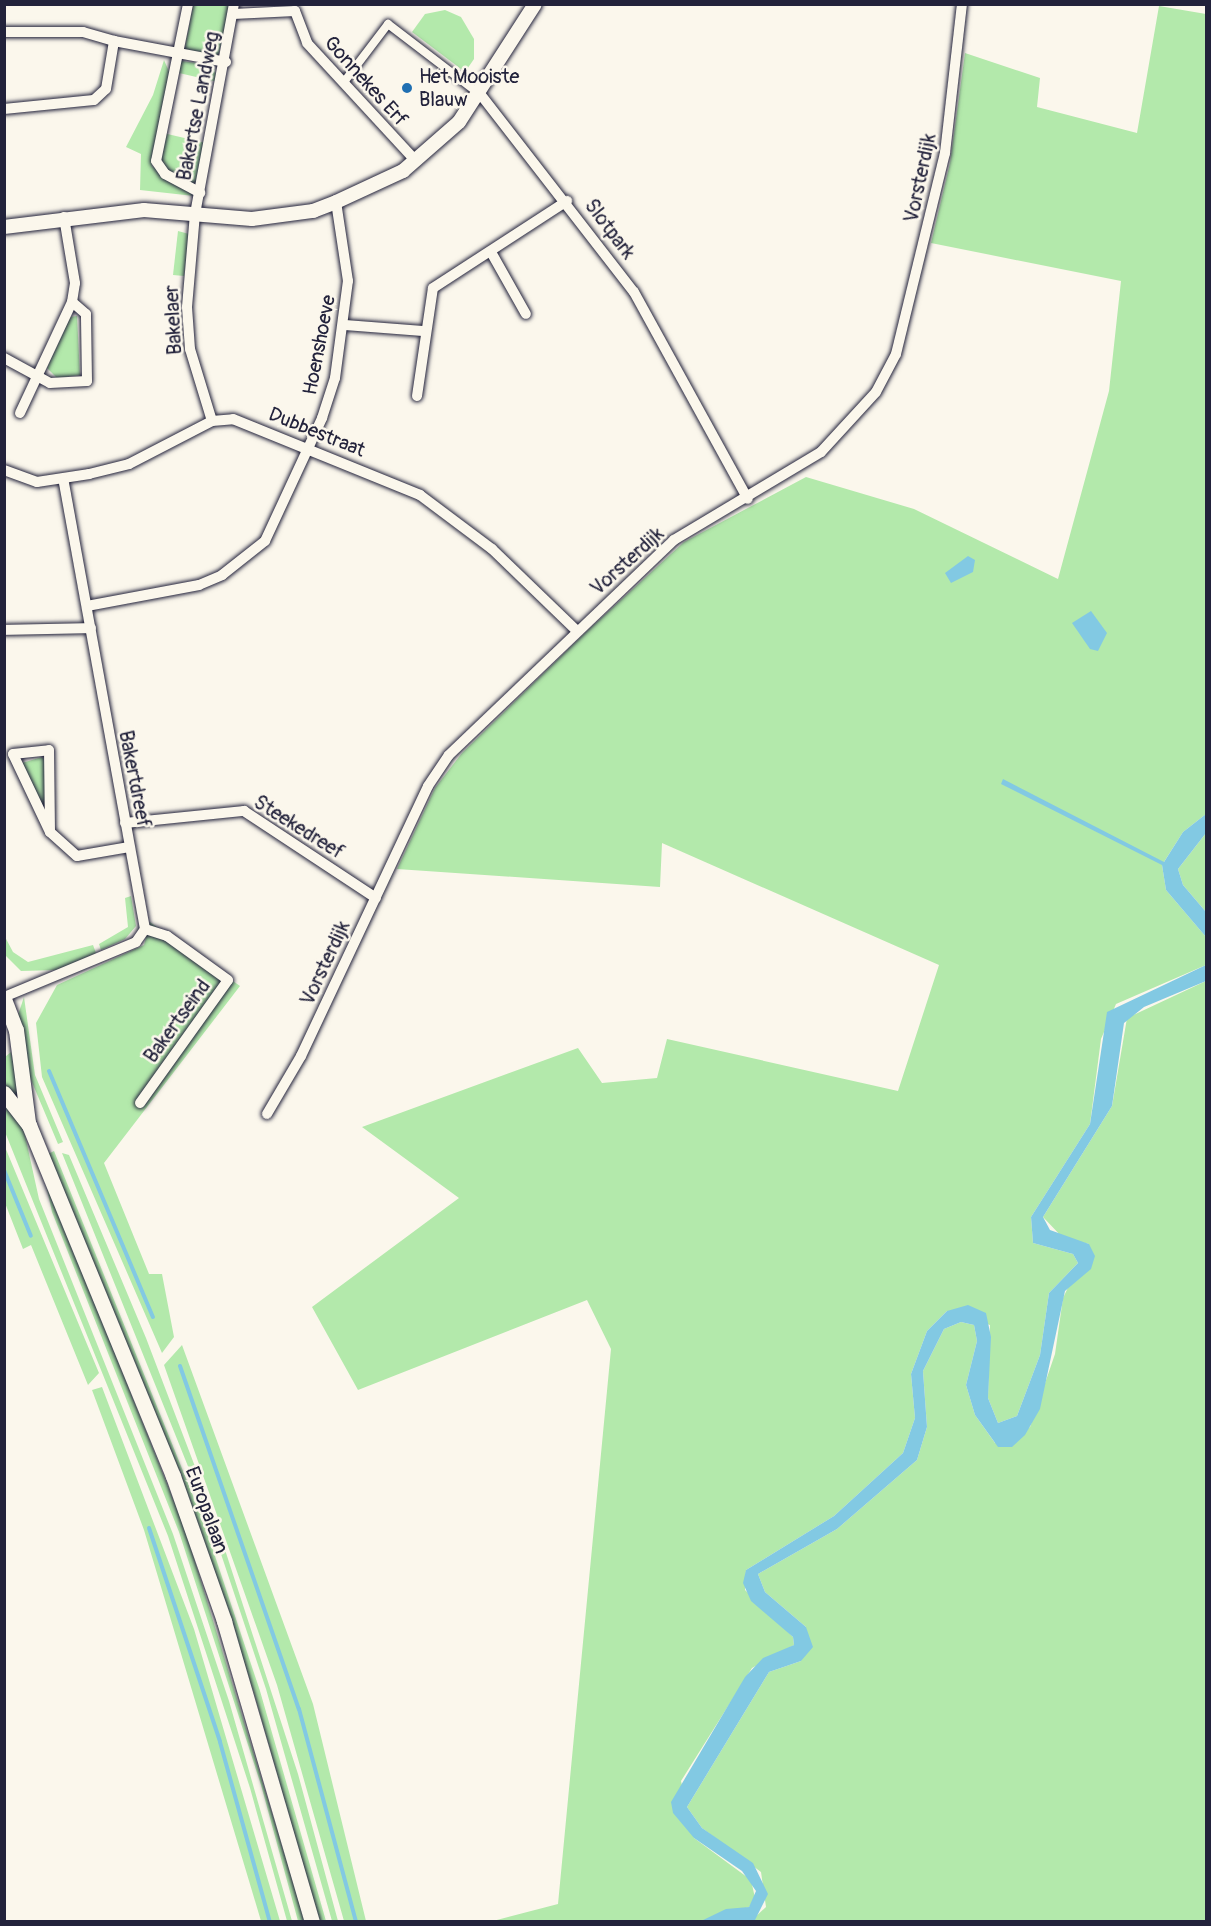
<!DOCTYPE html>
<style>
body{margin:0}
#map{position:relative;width:1211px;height:1926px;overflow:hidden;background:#fbf7ec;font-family:Pangolin,sans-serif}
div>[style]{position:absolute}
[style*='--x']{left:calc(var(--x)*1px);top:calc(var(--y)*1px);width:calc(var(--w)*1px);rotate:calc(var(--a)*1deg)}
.green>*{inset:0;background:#b3e9ab}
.water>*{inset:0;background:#82c9e3}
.stream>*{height:4px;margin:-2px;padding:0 2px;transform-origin:2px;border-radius:2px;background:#82c9e3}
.roads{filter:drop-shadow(0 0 2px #22223b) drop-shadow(0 0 2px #22223b)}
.pedestrian>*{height:8px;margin:-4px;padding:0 4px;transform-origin:4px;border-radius:4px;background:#fbf7ec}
.minor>*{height:10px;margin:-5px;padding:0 5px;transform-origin:5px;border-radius:5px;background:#fbf7ec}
.tertiary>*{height:14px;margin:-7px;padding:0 7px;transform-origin:7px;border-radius:7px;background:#fbf7ec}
.secondary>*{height:15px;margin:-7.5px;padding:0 7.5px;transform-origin:7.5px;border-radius:7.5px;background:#fbf7ec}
.dots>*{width:16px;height:16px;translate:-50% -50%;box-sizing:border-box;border:3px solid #fbf7ec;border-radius:50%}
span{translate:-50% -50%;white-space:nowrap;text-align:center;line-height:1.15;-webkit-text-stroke:5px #fbf7ec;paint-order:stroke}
.poi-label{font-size:20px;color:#22223b}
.left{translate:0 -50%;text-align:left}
.street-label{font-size:20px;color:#22223b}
.frame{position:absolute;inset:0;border:6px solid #22223b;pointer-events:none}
</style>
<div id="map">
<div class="green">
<i style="clip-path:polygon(193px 5px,231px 5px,218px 56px,184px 53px)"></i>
<i style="clip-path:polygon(1159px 6px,1206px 14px,1206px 814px,1183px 832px,1162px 865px,1166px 890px,1206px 937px,1206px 965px,1116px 1004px,1101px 1039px,1090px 1124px,1031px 1217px,1033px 1243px,1073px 1254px,1078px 1263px,1049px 1293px,1040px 1355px,1017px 1416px,998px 1423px,988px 1398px,990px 1325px,947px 1311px,927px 1331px,911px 1374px,915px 1418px,903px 1453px,834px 1516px,746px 1570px,745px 1590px,793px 1637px,794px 1645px,752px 1668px,681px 1781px,694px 1838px,751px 1880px,755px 1898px,749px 1907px,701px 1921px,493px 1921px,558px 1904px,611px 1349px,587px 1300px,358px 1390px,312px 1307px,459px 1198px,362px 1127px,578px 1048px,602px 1083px,657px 1078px,667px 1039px,898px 1091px,939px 965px,662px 843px,660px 887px,397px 869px,435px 788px,462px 753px,586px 632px,684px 542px,806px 477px,914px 509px,1058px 579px,1109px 391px,1121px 281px,931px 243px,950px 163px,965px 53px,1040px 78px,1037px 107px,1137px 133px)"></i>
<i style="clip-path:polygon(445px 10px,461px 17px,474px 39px,474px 59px,465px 72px,412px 32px,425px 14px)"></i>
<i style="clip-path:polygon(164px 60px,171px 76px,152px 166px,194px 196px,140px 190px,141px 154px,126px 147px,153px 95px)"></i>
<i style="clip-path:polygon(181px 61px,213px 65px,218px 82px,179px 73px)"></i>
<i style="clip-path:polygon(163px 133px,206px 143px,197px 188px,167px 171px,159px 160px)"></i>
<i style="clip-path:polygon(178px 231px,189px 234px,184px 276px,173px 275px)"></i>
<i style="clip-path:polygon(77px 316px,80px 375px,57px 378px,47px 368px,70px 317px)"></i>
<i style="clip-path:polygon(42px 757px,45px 760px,46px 817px,22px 763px)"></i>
<i style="clip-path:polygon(1206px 833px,1206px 912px,1183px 885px,1178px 869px)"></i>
<i style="clip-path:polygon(131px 896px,136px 926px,125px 939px,101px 950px,99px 944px,128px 927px,125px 898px)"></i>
<i style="clip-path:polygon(150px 922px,240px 986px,104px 1163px,149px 1274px,162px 1274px,174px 1337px,162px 1353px,42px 1077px,36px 1023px,57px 985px,144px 945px)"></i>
<i style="clip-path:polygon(4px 935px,13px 952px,28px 962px,93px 945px,96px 953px,58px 970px,21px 971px,5px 955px)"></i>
<i style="clip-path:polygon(1206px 981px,1206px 1921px,751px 1921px,766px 1907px,761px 1872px,702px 1828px,687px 1807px,769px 1672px,801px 1661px,806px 1627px,765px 1592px,758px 1574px,837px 1529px,917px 1460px,927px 1427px,923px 1371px,944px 1329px,961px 1322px,974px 1325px,977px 1341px,966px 1385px,975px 1415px,995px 1443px,1030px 1427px,1055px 1354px,1063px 1298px,1089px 1244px,1063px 1238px,1043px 1217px,1112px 1106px,1127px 1018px)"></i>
<i style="clip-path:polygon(24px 997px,35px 1075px,63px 1142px,58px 1144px,26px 1068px,18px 1015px)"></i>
<i style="clip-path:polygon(11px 1052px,24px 1106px,5px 1088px,5px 1057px)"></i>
<i style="clip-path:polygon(4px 1098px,24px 1131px,39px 1199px,173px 1534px,229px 1701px,292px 1921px,287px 1921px,250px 1788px,168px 1536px,5px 1132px)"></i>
<i style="clip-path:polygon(5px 1147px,99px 1373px,88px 1385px,31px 1245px,23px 1249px,5px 1203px)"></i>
<i style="clip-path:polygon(54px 1151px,204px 1523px,260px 1691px,326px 1921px,319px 1921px,254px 1693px,198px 1525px,48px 1154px)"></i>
<i style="clip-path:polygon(62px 1153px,69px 1155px,146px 1338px,215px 1519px,298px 1774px,338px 1921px,332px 1921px,266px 1689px,210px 1521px)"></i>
<i style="clip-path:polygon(44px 1176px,185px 1529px,305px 1921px,298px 1921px,261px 1785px,179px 1532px,52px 1212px)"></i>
<i style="clip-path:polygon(182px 1345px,313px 1704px,366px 1921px,344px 1921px,277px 1685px,164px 1365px)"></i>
<i style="clip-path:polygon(102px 1387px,194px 1629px,280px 1921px,261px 1921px,144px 1530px,92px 1390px)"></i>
</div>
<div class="water">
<i style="clip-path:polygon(968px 556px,975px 560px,973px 572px,951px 583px,945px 573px)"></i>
<i style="clip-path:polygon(1091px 611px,1107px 633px,1098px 651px,1090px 649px,1072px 623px)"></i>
<i style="clip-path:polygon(1003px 779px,1164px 862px,1183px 832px,1206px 814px,1206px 833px,1178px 869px,1183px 885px,1206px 912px,1206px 937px,1166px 890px,1162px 865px,1001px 784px)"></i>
<i style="clip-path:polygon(1206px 965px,1206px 981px,1144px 1007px,1124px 1023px,1112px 1106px,1043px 1217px,1050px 1230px,1089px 1244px,1095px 1256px,1091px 1269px,1065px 1291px,1040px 1409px,1025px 1435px,1012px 1447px,998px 1447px,975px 1415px,966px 1385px,977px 1341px,974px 1325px,961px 1322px,944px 1329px,923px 1371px,927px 1427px,917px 1460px,837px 1529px,758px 1574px,765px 1592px,806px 1627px,813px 1647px,801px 1661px,769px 1672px,687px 1807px,702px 1828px,753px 1863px,768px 1894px,755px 1920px,701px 1921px,726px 1909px,749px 1907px,756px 1891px,742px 1871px,694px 1838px,673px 1813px,671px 1802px,745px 1677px,763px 1658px,794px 1645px,793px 1637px,751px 1601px,743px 1583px,746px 1570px,834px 1516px,903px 1453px,915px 1418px,911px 1374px,927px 1331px,947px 1311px,968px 1305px,986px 1313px,991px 1337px,988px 1398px,998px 1423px,1017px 1416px,1040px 1355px,1049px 1293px,1078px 1263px,1073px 1254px,1033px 1243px,1031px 1217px,1090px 1124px,1107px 1012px)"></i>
</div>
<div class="stream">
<i style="--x:49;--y:1071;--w:267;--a:67.1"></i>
<i style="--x:4;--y:1170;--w:71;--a:67.8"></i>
<i style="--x:180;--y:1366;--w:363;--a:70.9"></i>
<i style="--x:299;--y:1709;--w:220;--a:75"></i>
<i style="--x:149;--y:1528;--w:225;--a:71.6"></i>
<i style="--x:220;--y:1742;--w:187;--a:74.5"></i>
</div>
<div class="roads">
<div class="pedestrian">
<i style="--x:344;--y:82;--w:73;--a:-52.8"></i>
<i style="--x:388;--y:24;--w:117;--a:37.4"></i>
</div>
<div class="minor">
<i style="--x:188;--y:4;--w:160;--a:101.5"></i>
<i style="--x:156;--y:161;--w:16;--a:55"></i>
<i style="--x:165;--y:174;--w:40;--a:28"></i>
<i style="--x:233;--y:14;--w:62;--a:-2.8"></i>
<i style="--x:295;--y:11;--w:34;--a:69"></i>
<i style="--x:307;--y:43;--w:161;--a:47.3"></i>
<i style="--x:4;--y:32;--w:79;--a:0"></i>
<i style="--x:83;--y:32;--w:32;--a:16"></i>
<i style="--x:481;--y:95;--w:249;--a:52.2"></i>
<i style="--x:634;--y:292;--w:236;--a:61.2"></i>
<i style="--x:4;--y:109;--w:90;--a:-5.7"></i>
<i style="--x:94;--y:100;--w:16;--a:-43"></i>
<i style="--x:106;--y:89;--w:49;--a:-80.5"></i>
<i style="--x:114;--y:41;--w:114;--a:10.6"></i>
<i style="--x:491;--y:252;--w:71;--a:60.6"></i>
<i style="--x:345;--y:325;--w:78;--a:4.4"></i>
<i style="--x:4;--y:358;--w:52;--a:28.5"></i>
<i style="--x:50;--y:383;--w:37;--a:-3"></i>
<i style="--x:87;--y:381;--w:67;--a:-90.9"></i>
<i style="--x:86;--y:314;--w:18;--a:-139"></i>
<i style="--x:417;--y:396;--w:109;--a:-81.6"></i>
<i style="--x:433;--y:288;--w:160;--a:-33"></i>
<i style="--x:20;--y:413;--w:123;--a:-64.9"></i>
<i style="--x:72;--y:302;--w:19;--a:-81"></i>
<i style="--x:75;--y:283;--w:67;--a:-99.5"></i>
<i style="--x:212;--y:421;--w:75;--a:-107"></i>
<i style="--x:190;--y:349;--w:42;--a:-94.1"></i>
<i style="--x:187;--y:307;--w:93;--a:-85.1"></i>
<i style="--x:195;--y:214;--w:214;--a:-79.5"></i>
<i style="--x:4;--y:470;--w:35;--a:20"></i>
<i style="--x:37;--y:482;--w:53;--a:-8.7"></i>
<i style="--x:89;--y:474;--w:41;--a:-14"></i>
<i style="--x:129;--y:464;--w:93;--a:-27.4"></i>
<i style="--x:212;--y:421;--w:21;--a:-5"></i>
<i style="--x:233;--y:419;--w:202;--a:22.1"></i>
<i style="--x:420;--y:495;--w:90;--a:36.9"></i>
<i style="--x:492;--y:549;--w:118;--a:44"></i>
<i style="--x:87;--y:606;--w:114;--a:-10.6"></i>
<i style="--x:199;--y:585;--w:25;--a:-23"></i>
<i style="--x:222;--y:575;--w:55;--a:-38.3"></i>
<i style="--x:265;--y:541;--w:136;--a:-65.1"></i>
<i style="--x:322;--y:418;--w:42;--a:-72"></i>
<i style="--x:335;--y:378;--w:98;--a:-82.4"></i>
<i style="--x:348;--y:281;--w:80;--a:-98.6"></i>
<i style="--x:4;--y:630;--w:87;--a:-1.3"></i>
<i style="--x:49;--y:750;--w:82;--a:89.3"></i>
<i style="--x:50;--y:832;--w:86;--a:-115.4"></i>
<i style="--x:13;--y:754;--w:36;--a:-6"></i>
<i style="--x:125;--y:823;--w:120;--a:-5.8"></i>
<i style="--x:244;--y:811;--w:158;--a:33.4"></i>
<i style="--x:50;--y:832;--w:36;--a:42"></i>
<i style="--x:77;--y:856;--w:53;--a:-9.8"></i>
<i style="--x:4;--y:997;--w:143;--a:-22.6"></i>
<i style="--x:136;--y:942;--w:16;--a:-55"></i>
<i style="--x:145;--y:929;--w:456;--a:-100.3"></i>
<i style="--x:140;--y:1103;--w:151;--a:-54.4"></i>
<i style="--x:228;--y:980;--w:75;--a:-144.2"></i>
<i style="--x:167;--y:936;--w:23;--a:-162"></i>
<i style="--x:267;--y:1114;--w:67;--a:-59.6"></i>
<i style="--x:301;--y:1056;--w:298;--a:-64.8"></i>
<i style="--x:428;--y:786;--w:37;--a:-56"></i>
<i style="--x:449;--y:755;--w:311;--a:-43.7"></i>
<i style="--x:674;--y:540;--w:171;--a:-30.9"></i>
<i style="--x:821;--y:452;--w:81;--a:-47.5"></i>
<i style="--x:876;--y:392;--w:43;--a:-62.2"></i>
<i style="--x:896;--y:354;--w:207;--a:-76.3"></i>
<i style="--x:945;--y:153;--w:150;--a:-83.5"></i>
</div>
<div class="tertiary">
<i style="--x:4;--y:227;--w:141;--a:-6.9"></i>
<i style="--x:144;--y:210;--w:108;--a:4.8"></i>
<i style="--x:252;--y:219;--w:62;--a:-7.5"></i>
<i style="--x:313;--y:211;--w:25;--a:-21"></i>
<i style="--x:336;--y:202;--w:74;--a:-24.8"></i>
<i style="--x:403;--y:171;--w:74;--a:-41.2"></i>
<i style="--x:459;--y:122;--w:140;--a:-57.2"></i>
</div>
<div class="secondary">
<i style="--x:4;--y:999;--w:33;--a:69"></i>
<i style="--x:16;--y:1030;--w:93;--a:82.6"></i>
<i style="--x:4;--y:1093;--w:41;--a:52"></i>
<i style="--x:29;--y:1125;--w:379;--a:67.7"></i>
<i style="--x:173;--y:1476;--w:154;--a:70.6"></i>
<i style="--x:224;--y:1621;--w:314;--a:73.7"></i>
</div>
</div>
<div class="dots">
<i style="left:407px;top:88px;background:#1f6fb2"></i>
</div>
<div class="poi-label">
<span class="left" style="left:419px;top:88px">Het Mooiste<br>Blauw</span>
</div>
<div class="street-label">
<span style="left:366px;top:81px;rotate:48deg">Gonnekes Erf</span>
<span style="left:198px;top:106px;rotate:-79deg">Bakertse Landweg</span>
<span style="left:920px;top:178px;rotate:-78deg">Vorsterdijk</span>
<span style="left:610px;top:229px;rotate:53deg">Slotpark</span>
<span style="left:173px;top:320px;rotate:-93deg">Bakelaer</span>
<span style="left:319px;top:345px;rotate:-79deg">Hoenshoeve</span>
<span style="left:317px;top:432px;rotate:22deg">Dubbestraat</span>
<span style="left:627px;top:561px;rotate:-42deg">Vorsterdijk</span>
<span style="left:135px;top:779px;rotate:79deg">Bakertdreef</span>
<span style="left:299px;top:827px;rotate:32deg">Steekedreef</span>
<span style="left:325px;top:963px;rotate:-65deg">Vorsterdijk</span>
<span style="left:177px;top:1021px;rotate:-54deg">Bakertseind</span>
<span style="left:207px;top:1510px;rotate:70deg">Europalaan</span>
</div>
<div class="frame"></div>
</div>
